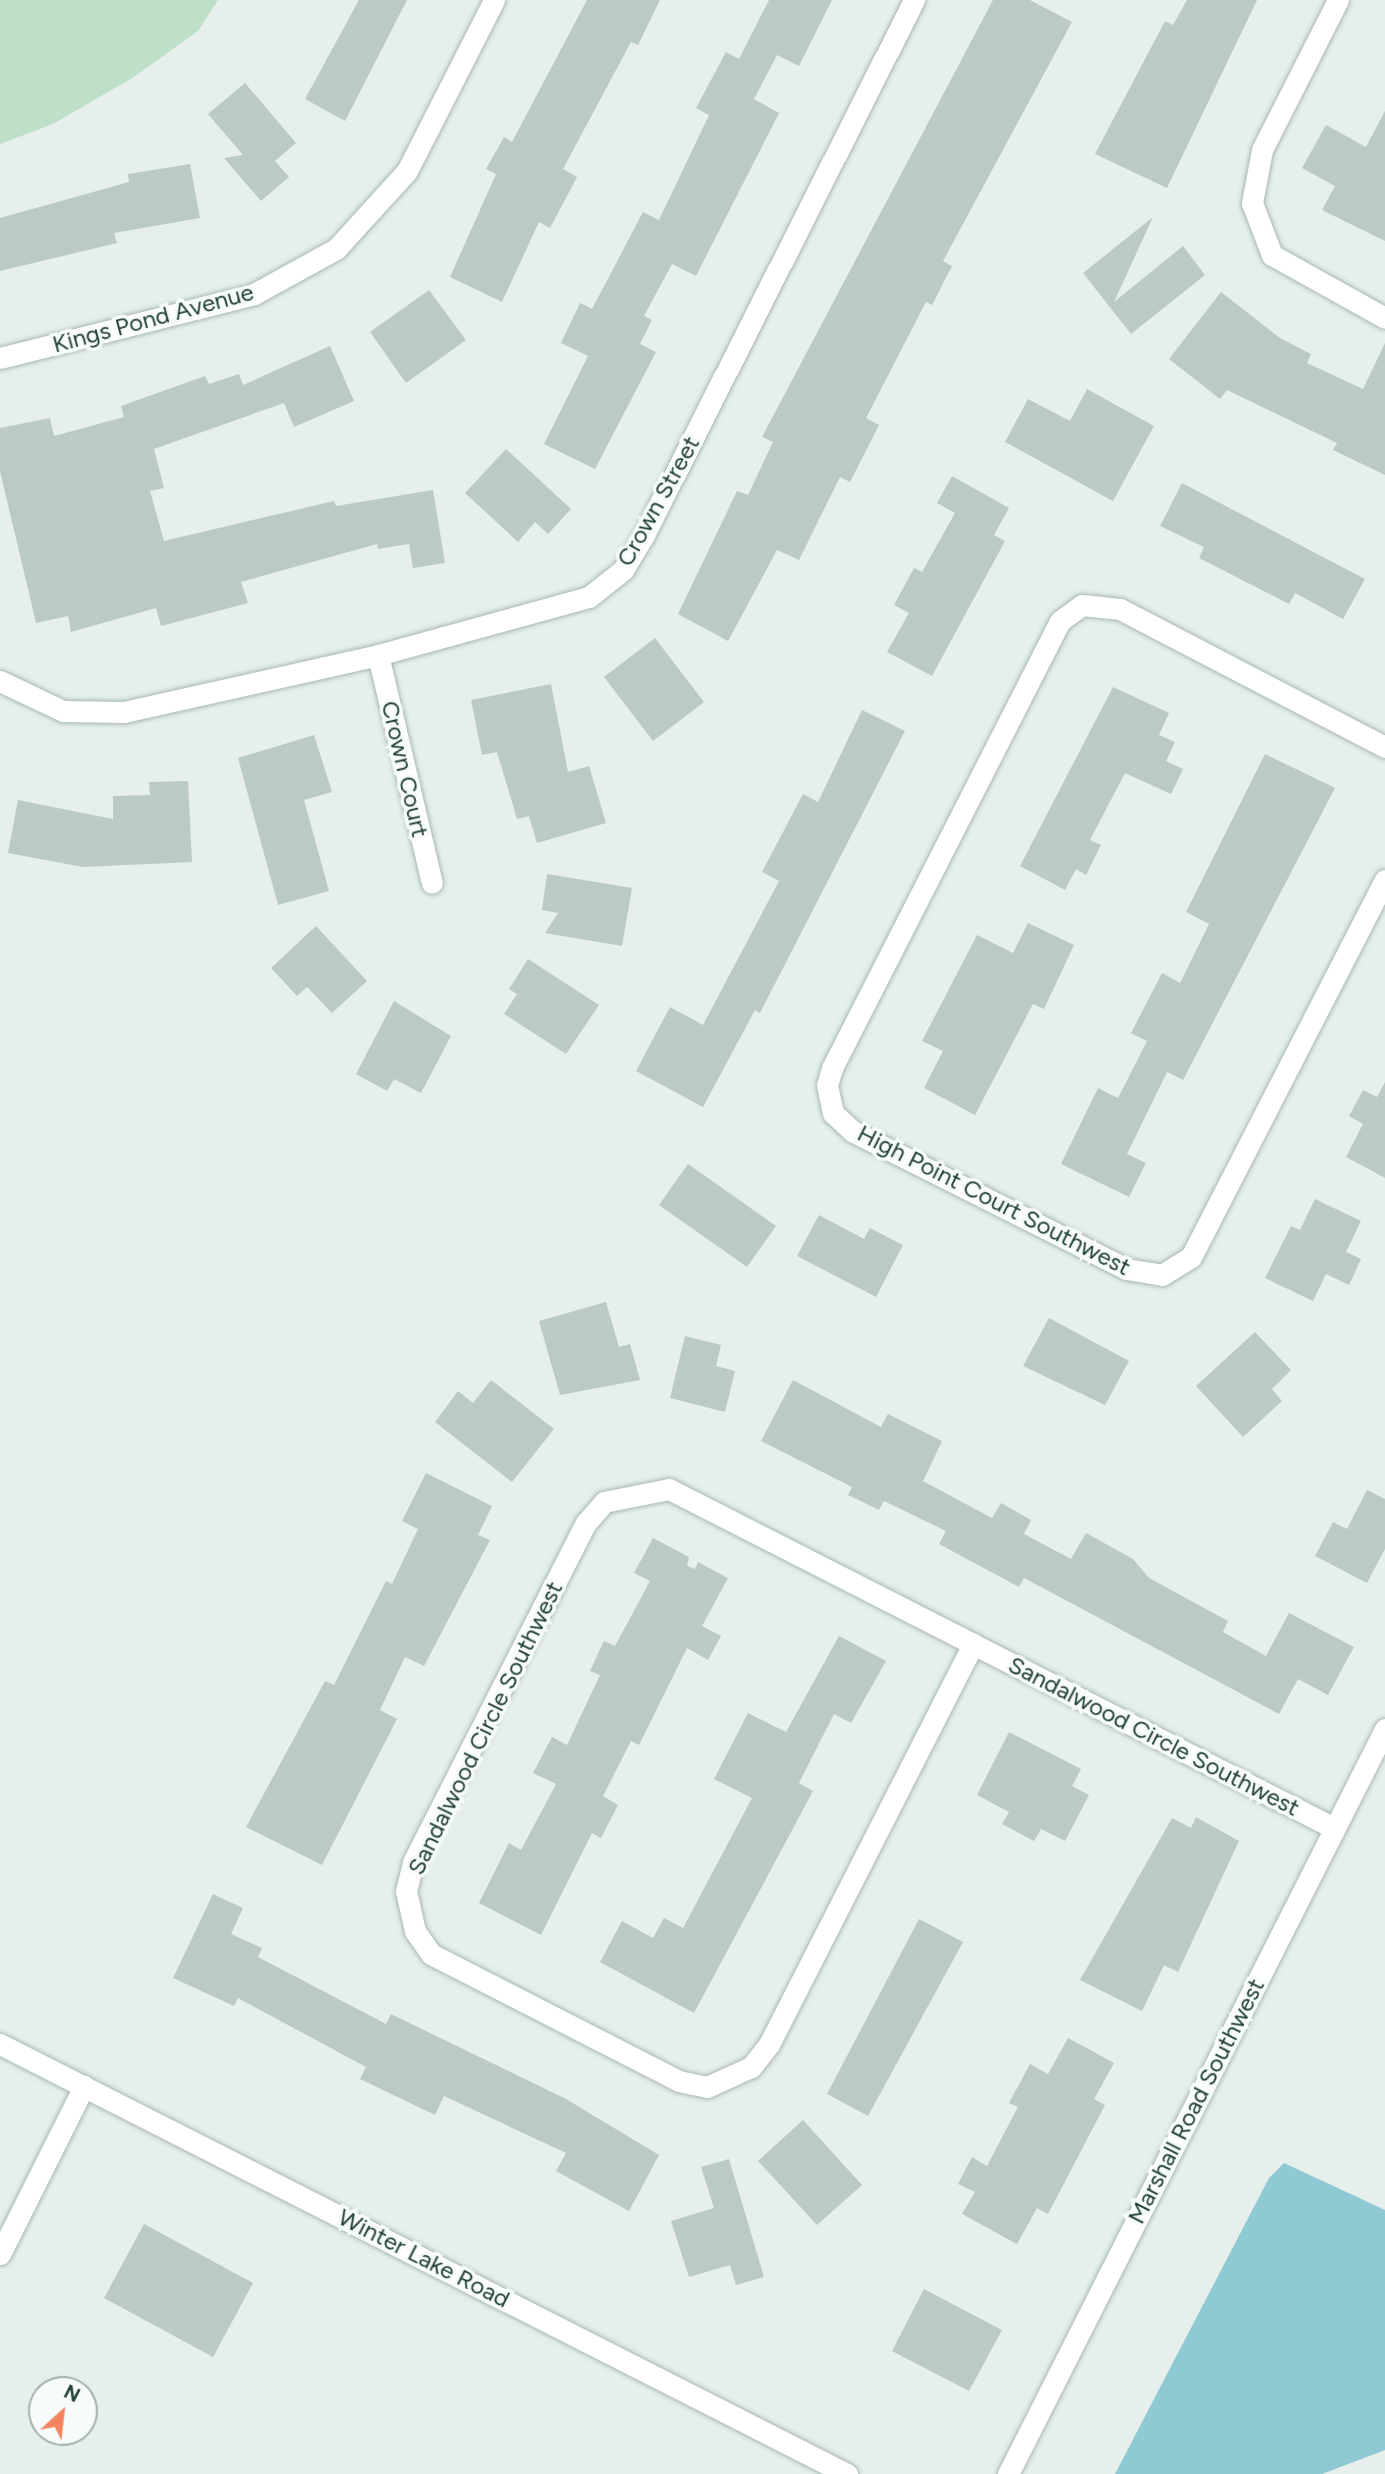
<!DOCTYPE html>
<style>
body{margin:0}
#map{position:relative;width:1385px;height:2474px;overflow:hidden;background:#e6efeb;font-family:Figtree,sans-serif}
div>[style]{position:absolute}
[style*='--x']{left:calc(var(--x)*1px);top:calc(var(--y)*1px);width:calc(var(--w)*1px);rotate:calc(var(--a)*1deg)}
.green>*{inset:0;background:#bfe0c8}
.water>*{inset:0;background:#8ec9d4}
.building>*{inset:0;background:#bbcac4}
.roads{filter:drop-shadow(0 0 2px #a8b8b2) drop-shadow(0 0 2px #a8b8b2)}
.minor>*{height:21px;margin:-10.5px;padding:0 10.5px;transform-origin:10.5px;border-radius:10.5px;background:#fff}
.tertiary>*{height:21px;margin:-10.5px;padding:0 10.5px;transform-origin:10.5px;border-radius:10.5px;background:#fff}
span{translate:-50% -50%;white-space:nowrap;text-align:center;line-height:1.15;-webkit-text-stroke:7px #f7fbf9;paint-order:stroke}
.street-label{font-size:24px;color:#24423a}
.north{position:absolute;left:28px;top:2376px;width:70px;height:70px;box-sizing:border-box;background:#f7fbf9;border:2px solid #a3b1ad;border-radius:50%;rotate:27deg;font-size:19px;font-weight:700;line-height:28px;text-align:center;color:#24423a}
.north::after{content:'';display:block;margin:auto;width:24px;height:32px;background:#f4845f;clip-path:polygon(50% 0,100% 100%,50% 72%,0 100%)}
</style>
<div id="map">
<div class="green">
<i style="clip-path:polygon(0 0,218px 0,198px 31px,134px 77px,53px 124px,0 144px)"></i>
</div>
<div class="water">
<i style="clip-path:polygon(1284px 2163px,1385px 2210px,1385px 2450px,1322px 2474px,1115px 2474px,1269px 2178px)"></i>
</div>
<div class="building">
<i style="clip-path:polygon(359px 0,407px 0,345px 121px,305px 99px)"></i>
<i style="clip-path:polygon(587px 0,660px 0,638px 45px,631px 42px,563px 169px,577px 177px,550px 228px,539px 222px,502px 302px,450px 277px,496px 174px,486px 169px,504px 137px,512px 142px)"></i>
<i style="clip-path:polygon(769px 0,832px 0,799px 66px,777px 55px,754px 99px,779px 113px,696px 276px,672px 264px,644px 316px,652px 320px,640px 344px,656px 352px,595px 469px,544px 444px,588px 356px,561px 343px,580px 303px,592px 309px,643px 212px,659px 220px,709px 115px,696px 108px,726px 52px,739px 59px)"></i>
<i style="clip-path:polygon(993px 0,1030px 0,1072px 22px,943px 261px,952px 266px,932px 305px,926px 302px,866px 418px,879px 425px,850px 482px,840px 477px,799px 560px,777px 550px,728px 641px,678px 614px,737px 491px,748px 495px,773px 442px,762px 437px)"></i>
<i style="clip-path:polygon(1187px 0,1257px 0,1167px 188px,1095px 154px,1165px 21px,1173px 25px)"></i>
<i style="clip-path:polygon(245px 83px,296px 143px,275px 161px,289px 177px,261px 201px,224px 158px,243px 155px,208px 114px)"></i>
<i style="clip-path:polygon(1385px 111px,1385px 241px,1322px 210px,1335px 186px,1302px 168px,1326px 125px,1366px 147px)"></i>
<i style="clip-path:polygon(190px 164px,200px 218px,114px 233px,117px 243px,0 271px,0 218px,129px 182px,128px 174px)"></i>
<i style="clip-path:polygon(1153px 217px,1114px 302px,1183px 246px,1205px 275px,1131px 334px,1083px 273px)"></i>
<i style="clip-path:polygon(429px 290px,466px 340px,406px 383px,370px 332px)"></i>
<i style="clip-path:polygon(1221px 292px,1280px 338px,1311px 354px,1307px 363px,1363px 389px,1385px 343px,1385px 475px,1333px 450px,1337px 443px,1227px 390px,1220px 399px,1169px 359px)"></i>
<i style="clip-path:polygon(330px 346px,354px 401px,294px 427px,284px 403px,154px 449px,164px 488px,150px 491px,164px 541px,334px 501px,336px 506px,433px 490px,445px 563px,413px 568px,409px 544px,378px 549px,377px 544px,241px 582px,248px 603px,161px 626px,156px 608px,71px 632px,68px 616px,36px 623px,0 471px,0 428px,50px 418px,54px 436px,124px 417px,121px 406px,205px 376px,209px 384px,239px 374px,243px 385px)"></i>
<i style="clip-path:polygon(1087px 389px,1154px 426px,1113px 501px,1005px 442px,1028px 399px,1070px 421px)"></i>
<i style="clip-path:polygon(506px 449px,571px 509px,548px 534px,535px 522px,518px 542px,465px 493px)"></i>
<i style="clip-path:polygon(952px 476px,1009px 508px,994px 535px,1005px 541px,932px 676px,887px 652px,909px 613px,894px 605px,914px 568px,922px 572px,955px 513px,937px 503px)"></i>
<i style="clip-path:polygon(1182px 483px,1365px 579px,1343px 619px,1295px 593px,1289px 604px,1199px 558px,1204px 547px,1160px 526px)"></i>
<i style="clip-path:polygon(655px 638px,704px 702px,653px 741px,604px 677px)"></i>
<i style="clip-path:polygon(551px 684px,568px 772px,589px 766px,606px 823px,537px 843px,529px 816px,517px 819px,497px 752px,482px 755px,471px 700px)"></i>
<i style="clip-path:polygon(1113px 687px,1169px 713px,1159px 735px,1175px 742px,1166px 761px,1183px 769px,1171px 794px,1125px 773px,1090px 840px,1101px 845px,1086px 875px,1076px 869px,1065px 890px,1020px 866px)"></i>
<i style="clip-path:polygon(862px 710px,905px 731px,760px 1013px,755px 1010px,703px 1107px,636px 1071px,670px 1007px,703px 1025px,779px 881px,762px 872px,803px 794px,818px 802px)"></i>
<i style="clip-path:polygon(314px 735px,332px 792px,304px 800px,329px 891px,278px 905px,238px 758px)"></i>
<i style="clip-path:polygon(1265px 754px,1335px 788px,1183px 1080px,1167px 1072px,1127px 1154px,1146px 1163px,1129px 1197px,1061px 1164px,1098px 1088px,1118px 1098px,1147px 1041px,1131px 1033px,1162px 973px,1180px 983px,1209px 924px,1186px 912px)"></i>
<i style="clip-path:polygon(188px 781px,192px 862px,83px 867px,8px 853px,18px 800px,113px 819px,113px 796px,150px 795px,149px 782px)"></i>
<i style="clip-path:polygon(547px 874px,632px 888px,622px 946px,545px 933px,558px 913px,542px 910px)"></i>
<i style="clip-path:polygon(1028px 923px,1074px 945px,1044px 1009px,1033px 1004px,975px 1115px,924px 1088px,943px 1051px,922px 1041px,977px 935px,1013px 953px)"></i>
<i style="clip-path:polygon(316px 926px,367px 981px,332px 1013px,307px 987px,297px 996px,271px 968px)"></i>
<i style="clip-path:polygon(528px 959px,599px 1005px,566px 1054px,504px 1014px,517px 994px,509px 989px)"></i>
<i style="clip-path:polygon(394px 1001px,451px 1036px,421px 1093px,394px 1079px,387px 1091px,356px 1074px)"></i>
<i style="clip-path:polygon(1385px 1082px,1385px 1178px,1346px 1157px,1363px 1124px,1349px 1116px,1363px 1090px,1377px 1097px)"></i>
<i style="clip-path:polygon(688px 1164px,776px 1226px,747px 1267px,659px 1205px)"></i>
<i style="clip-path:polygon(1315px 1199px,1361px 1221px,1346px 1252px,1361px 1259px,1349px 1285px,1326px 1274px,1313px 1301px,1265px 1278px,1291px 1226px,1300px 1230px)"></i>
<i style="clip-path:polygon(819px 1215px,864px 1239px,870px 1228px,903px 1245px,876px 1297px,797px 1256px)"></i>
<i style="clip-path:polygon(606px 1302px,619px 1347px,630px 1344px,640px 1380px,560px 1395px,539px 1321px)"></i>
<i style="clip-path:polygon(1049px 1318px,1129px 1361px,1105px 1405px,1023px 1366px)"></i>
<i style="clip-path:polygon(1255px 1332px,1291px 1370px,1272px 1389px,1282px 1401px,1243px 1437px,1196px 1386px)"></i>
<i style="clip-path:polygon(685px 1336px,721px 1345px,716px 1366px,735px 1371px,725px 1412px,670px 1398px)"></i>
<i style="clip-path:polygon(491px 1380px,554px 1429px,512px 1482px,435px 1422px,458px 1391px,473px 1403px)"></i>
<i style="clip-path:polygon(793px 1380px,881px 1427px,888px 1414px,942px 1441px,923px 1481px,992px 1518px,1001px 1503px,1031px 1520px,1024px 1534px,1071px 1559px,1086px 1533px,1133px 1559px,1149px 1578px,1228px 1621px,1223px 1632px,1266px 1656px,1289px 1613px,1354px 1647px,1328px 1695px,1298px 1679px,1279px 1714px,1024px 1578px,1019px 1587px,939px 1544px,946px 1531px,884px 1501px,879px 1510px,848px 1495px,852px 1487px,761px 1441px)"></i>
<i style="clip-path:polygon(426px 1473px,492px 1506px,478px 1535px,490px 1540px,424px 1666px,405px 1657px,380px 1710px,397px 1719px,322px 1865px,246px 1827px,325px 1681px,334px 1685px,386px 1581px,392px 1584px,418px 1529px,402px 1521px)"></i>
<i style="clip-path:polygon(1367px 1490px,1385px 1499px,1385px 1549px,1367px 1583px,1315px 1556px,1333px 1522px,1347px 1529px)"></i>
<i style="clip-path:polygon(653px 1538px,689px 1557px,687px 1566px,695px 1569px,698px 1562px,728px 1578px,702px 1626px,721px 1636px,708px 1660px,687px 1648px,639px 1745px,631px 1741px,603px 1796px,618px 1805px,601px 1838px,592px 1833px,541px 1935px,479px 1903px,509px 1843px,521px 1850px,556px 1784px,533px 1773px,552px 1737px,567px 1745px,600px 1675px,590px 1671px,604px 1641px,615px 1646px,650px 1581px,634px 1573px)"></i>
<i style="clip-path:polygon(839px 1636px,886px 1661px,851px 1723px,834px 1714px,799px 1783px,813px 1791px,694px 2013px,600px 1962px,622px 1921px,653px 1938px,664px 1918px,683px 1928px,752px 1798px,714px 1779px,748px 1713px,786px 1732px)"></i>
<i style="clip-path:polygon(1009px 1732px,1081px 1769px,1072px 1786px,1089px 1795px,1065px 1841px,1041px 1829px,1034px 1841px,1002px 1824px,1009px 1812px,977px 1795px)"></i>
<i style="clip-path:polygon(1196px 1817px,1239px 1841px,1178px 1972px,1164px 1965px,1142px 2011px,1080px 1980px,1172px 1818px,1191px 1828px)"></i>
<i style="clip-path:polygon(213px 1894px,243px 1908px,231px 1934px,262px 1948px,258px 1957px,386px 2024px,391px 2014px,566px 2099px,659px 2155px,629px 2211px,556px 2171px,566px 2153px,444px 2096px,435px 2115px,360px 2079px,366px 2067px,238px 1998px,234px 2006px,173px 1978px)"></i>
<i style="clip-path:polygon(919px 1919px,963px 1942px,868px 2116px,827px 2094px)"></i>
<i style="clip-path:polygon(1068px 2038px,1114px 2063px,1094px 2099px,1105px 2105px,1048px 2214px,1037px 2208px,1017px 2244px,962px 2214px,975px 2192px,958px 2184px,972px 2157px,987px 2166px,1018px 2107px,1009px 2103px,1030px 2064px,1048px 2074px)"></i>
<i style="clip-path:polygon(803px 2120px,862px 2185px,817px 2225px,758px 2161px)"></i>
<i style="clip-path:polygon(729px 2159px,764px 2277px,736px 2285px,730px 2265px,689px 2277px,671px 2221px,714px 2208px,701px 2167px)"></i>
<i style="clip-path:polygon(144px 2224px,253px 2283px,213px 2357px,104px 2298px)"></i>
<i style="clip-path:polygon(924px 2289px,1002px 2330px,969px 2391px,892px 2351px)"></i>
</div>
<div class="roads">
<div class="minor">
<i style="--x:1338;--y:0;--w:168;--a:116.9"></i>
<i style="--x:1262;--y:150;--w:54;--a:100.7"></i>
<i style="--x:1252;--y:203;--w:56;--a:69"></i>
<i style="--x:1272;--y:255;--w:129;--a:29.1"></i>
<i style="--x:0;--y:358;--w:262;--a:-14.1"></i>
<i style="--x:254;--y:294;--w:94;--a:-28.8"></i>
<i style="--x:336;--y:249;--w:105;--a:-47.7"></i>
<i style="--x:407;--y:171;--w:192;--a:-63"></i>
<i style="--x:378;--y:655;--w:234;--a:76.7"></i>
<i style="--x:0;--y:681;--w:70;--a:25.5"></i>
<i style="--x:63;--y:711;--w:61;--a:0.9"></i>
<i style="--x:124;--y:712;--w:260;--a:-12.6"></i>
<i style="--x:378;--y:655;--w:219;--a:-15.4"></i>
<i style="--x:589;--y:597;--w:43;--a:-38.5"></i>
<i style="--x:623;--y:570;--w:39;--a:-59"></i>
<i style="--x:643;--y:537;--w:602;--a:-63.22"></i>
<i style="--x:1385;--y:747;--w:299;--a:-152.5"></i>
<i style="--x:1120;--y:609;--w:38;--a:-174"></i>
<i style="--x:1082;--y:605;--w:27;--a:144"></i>
<i style="--x:1060;--y:621;--w:502;--a:117.02"></i>
<i style="--x:832;--y:1068;--w:18;--a:106"></i>
<i style="--x:827;--y:1085;--w:29;--a:78"></i>
<i style="--x:833;--y:1113;--w:26;--a:43"></i>
<i style="--x:852;--y:1131;--w:307;--a:26.7"></i>
<i style="--x:1126;--y:1269;--w:36;--a:9"></i>
<i style="--x:1162;--y:1275;--w:34;--a:-32"></i>
<i style="--x:1191;--y:1257;--w:424;--a:-62.8"></i>
<i style="--x:669;--y:1489;--w:341;--a:27"></i>
<i style="--x:973;--y:1644;--w:448;--a:117"></i>
<i style="--x:770;--y:2043;--w:31;--a:128"></i>
<i style="--x:751;--y:2067;--w:48;--a:155.6"></i>
<i style="--x:707;--y:2087;--w:29;--a:-168"></i>
<i style="--x:679;--y:2081;--w:279;--a:-152.9"></i>
<i style="--x:431;--y:1954;--w:28;--a:-125"></i>
<i style="--x:415;--y:1931;--w:41;--a:-102.7"></i>
<i style="--x:406;--y:1891;--w:30;--a:-76"></i>
<i style="--x:413;--y:1862;--w:381;--a:-63"></i>
<i style="--x:586;--y:1523;--w:28;--a:-49"></i>
<i style="--x:604;--y:1502;--w:66;--a:-11.3"></i>
<i style="--x:973;--y:1644;--w:405;--a:27"></i>
<i style="--x:0;--y:2254;--w:188;--a:-63.4"></i>
<i style="--x:1008;--y:2474;--w:835;--a:-63.16"></i>
</div>
<div class="tertiary">
<i style="--x:0;--y:2044;--w:950;--a:26.92"></i>
</div>
</div>
<div class="street-label">
<span style="left:153px;top:318px;rotate:-15deg">Kings Pond Avenue</span>
<span style="left:658px;top:501px;rotate:-61deg">Crown Street</span>
<span style="left:405px;top:769px;rotate:77deg">Crown Court</span>
<span style="left:994px;top:1200px;rotate:27deg">High Point Court Southwest</span>
<span style="left:485px;top:1728px;rotate:-64deg">Sandalwood Circle Southwest</span>
<span style="left:1154px;top:1736px;rotate:27deg">Sandalwood Circle Southwest</span>
<span style="left:1196px;top:2101px;rotate:-63deg">Marshall Road Southwest</span>
<span style="left:424px;top:2258px;rotate:27deg">Winter Lake Road</span>
</div>
<div class="north">N</div>
</div>
